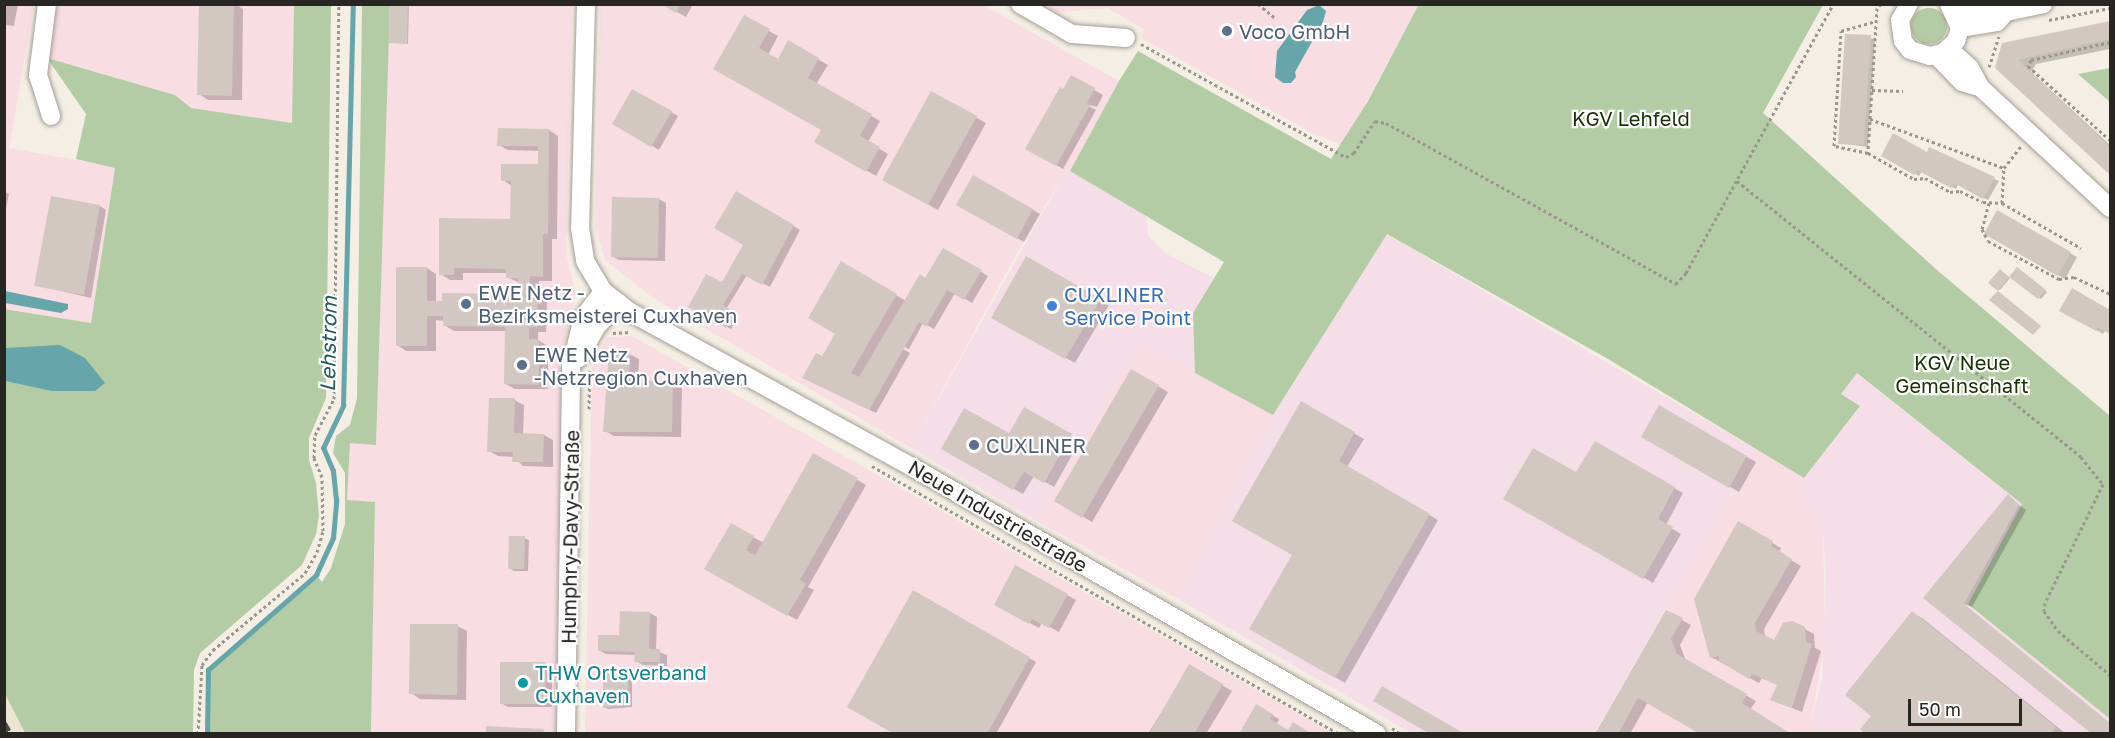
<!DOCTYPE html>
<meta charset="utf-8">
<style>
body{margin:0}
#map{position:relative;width:2115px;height:738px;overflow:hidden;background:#f4eee4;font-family:"Golos Text",sans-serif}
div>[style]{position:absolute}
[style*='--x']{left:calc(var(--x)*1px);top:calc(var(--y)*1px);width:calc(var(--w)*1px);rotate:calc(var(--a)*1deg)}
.commercial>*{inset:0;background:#f8dde3}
.industrial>*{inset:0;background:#f6dee8}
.built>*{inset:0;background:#eee4d3}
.green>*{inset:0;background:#b4cca5}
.round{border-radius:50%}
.water>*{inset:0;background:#66a5a9}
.shadow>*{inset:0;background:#0003}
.stream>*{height:4.5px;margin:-2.25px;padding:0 2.25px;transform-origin:2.25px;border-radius:2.25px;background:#66a5a9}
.building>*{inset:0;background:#d2c7c1}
.path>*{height:3px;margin-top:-1.5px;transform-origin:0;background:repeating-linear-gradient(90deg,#9a968f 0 3px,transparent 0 6px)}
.roads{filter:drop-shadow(0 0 2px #a49e95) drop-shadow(0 0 2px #a49e95)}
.minor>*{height:18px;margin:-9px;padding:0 9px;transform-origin:9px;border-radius:9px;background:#fff}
.rail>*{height:4.5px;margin-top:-2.25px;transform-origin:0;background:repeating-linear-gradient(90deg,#4b4844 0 10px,transparent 0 20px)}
.dots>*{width:16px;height:16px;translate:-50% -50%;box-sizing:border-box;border:3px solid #fff;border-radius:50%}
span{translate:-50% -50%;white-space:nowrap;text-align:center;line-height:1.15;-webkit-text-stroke:4.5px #fff;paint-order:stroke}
.service-label{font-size:20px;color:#4e5e75}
.left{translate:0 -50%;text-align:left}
.park-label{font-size:20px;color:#193204}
.shop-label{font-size:20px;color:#366cbe}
.street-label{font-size:20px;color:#282623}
.culture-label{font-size:20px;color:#0d838f}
.water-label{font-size:21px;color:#235a5d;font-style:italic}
.frame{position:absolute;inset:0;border:6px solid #282623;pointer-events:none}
.scale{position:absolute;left:1908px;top:699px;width:114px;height:27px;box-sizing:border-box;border:3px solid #282623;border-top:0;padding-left:8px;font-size:18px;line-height:21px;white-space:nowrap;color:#282623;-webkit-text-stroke:4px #fff;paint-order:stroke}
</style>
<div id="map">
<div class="commercial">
<i style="clip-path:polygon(4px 5px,34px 5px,9px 148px,115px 167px,91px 323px,5px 309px)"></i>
<i style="clip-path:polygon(56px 5px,294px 5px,292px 123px,191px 108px,175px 95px,47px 58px)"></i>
<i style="clip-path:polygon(390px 5px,572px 5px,566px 252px,576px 295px,563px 346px,556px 733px,371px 733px,375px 503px,347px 501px,350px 443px,376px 444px)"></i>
<i style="clip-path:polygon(600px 5px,983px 5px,1119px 81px,1070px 171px,1067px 169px,1017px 253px,911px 448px,653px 298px,605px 260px,595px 227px)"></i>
<i style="clip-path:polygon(1044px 5px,1419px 5px,1343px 145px,1316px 135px,1141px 38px,1145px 30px,1108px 8px,1058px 12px)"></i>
<i style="clip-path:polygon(632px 336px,1333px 733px,585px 734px,592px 367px,607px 337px)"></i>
<i style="clip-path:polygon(1142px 340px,1273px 415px,1178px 599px,1037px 521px)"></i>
<i style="clip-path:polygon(1756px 449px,1804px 478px,1804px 497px,1823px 532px,1825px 639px,1812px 718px,1818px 733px,1595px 734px)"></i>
</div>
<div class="industrial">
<i style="clip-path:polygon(1067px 169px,1146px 216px,1148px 235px,1165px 253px,1214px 278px,1193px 314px,1195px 373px,1142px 340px,1037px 521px,911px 448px)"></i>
<i style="clip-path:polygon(1386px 234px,1756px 449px,1595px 733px,1411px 733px,1178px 599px,1273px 415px)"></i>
<i style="clip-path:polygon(1856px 373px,2022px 504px,1968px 604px,2110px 719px,2110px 733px,1817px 732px,1812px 718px,1822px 678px,1826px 574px,1823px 532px,1804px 497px,1804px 478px,1860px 407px,1841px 394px)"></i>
</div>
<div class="built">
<i style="clip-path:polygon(5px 694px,25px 733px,5px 733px)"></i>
</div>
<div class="green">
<i style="clip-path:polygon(1419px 4px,1823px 5px,1763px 113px,1937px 270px,2110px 416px,2110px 719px,1968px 604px,2022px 504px,1857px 373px,1841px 394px,1860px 406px,1804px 478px,1608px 359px,1387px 234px,1273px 415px,1195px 373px,1193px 313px,1224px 262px,1070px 171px,1119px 81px,1138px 51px,1331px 159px,1368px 101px)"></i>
<i style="clip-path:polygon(294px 5px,331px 5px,326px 398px,309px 438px,309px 460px,316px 483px,319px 516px,316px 534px,302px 565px,200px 653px,194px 670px,193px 733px,25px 733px,5px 694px,4px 309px,91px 323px,115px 168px,76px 159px,86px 114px,47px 58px,175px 95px,191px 108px,292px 123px)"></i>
<i style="clip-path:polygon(362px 5px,390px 5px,376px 445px,350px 443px,347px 500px,375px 502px,371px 733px,207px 734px,208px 670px,316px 575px,322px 582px,331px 568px,345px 524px,345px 473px,333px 453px,336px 436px,350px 425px,357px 398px)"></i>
<i class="round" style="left:1911px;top:8px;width:36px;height:36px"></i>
<i style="clip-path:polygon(2110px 68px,2110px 102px,2078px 74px)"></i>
</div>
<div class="water">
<i style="clip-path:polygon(1319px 5px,1326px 11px,1323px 22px,1295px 72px,1296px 77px,1291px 83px,1283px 83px,1275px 77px,1277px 51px,1307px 10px)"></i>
<i style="clip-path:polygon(5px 291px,68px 304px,68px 309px,61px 313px,5px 303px)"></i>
<i style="clip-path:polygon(60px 345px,85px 358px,105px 383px,95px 391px,52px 391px,5px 381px,5px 348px)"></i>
</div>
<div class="shadow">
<i style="clip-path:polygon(4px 4px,18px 4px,14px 26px,4px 25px)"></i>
<i style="clip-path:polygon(201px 4px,235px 4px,243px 9px,242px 100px,208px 100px,199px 94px)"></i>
<i style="clip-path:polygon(392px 4px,409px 4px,408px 44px,390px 42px)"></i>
<i style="clip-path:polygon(663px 4px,693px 4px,686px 17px)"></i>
<i style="clip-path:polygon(744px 17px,778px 36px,768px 55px,778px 61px,789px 43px,828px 65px,816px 84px,880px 121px,868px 142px,888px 154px,876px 176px,816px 141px,823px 130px,715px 68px)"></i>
<i style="clip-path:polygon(2110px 22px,2110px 49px,2036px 64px,2031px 72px,2110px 145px,2110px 173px,1996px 68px,2003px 44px)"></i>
<i style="clip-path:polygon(1847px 35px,1875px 39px,1868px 147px,1839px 143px)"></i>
<i style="clip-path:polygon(1072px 77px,1103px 95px,1097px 107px,1085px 104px,1096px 110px,1063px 169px,1027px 148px)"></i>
<i style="clip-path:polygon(633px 91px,678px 116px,659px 150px,614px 124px)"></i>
<i style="clip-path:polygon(932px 93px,986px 123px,938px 210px,885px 180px)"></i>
<i style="clip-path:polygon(549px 130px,558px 136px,557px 239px,552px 239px,552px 281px,539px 281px,539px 298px,547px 302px,546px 332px,538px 332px,538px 340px,548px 346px,548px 389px,515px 389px,506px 384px,506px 331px,454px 331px,444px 325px,444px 321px,436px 320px,436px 351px,406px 351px,397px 345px,427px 268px,436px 274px,436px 302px,520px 295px,520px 283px,507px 277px,508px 273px,463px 273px,463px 280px,450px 280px,441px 274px,511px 220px,512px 186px,503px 180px,540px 166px,540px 151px,508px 150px,499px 145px)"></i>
<i style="clip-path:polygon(1930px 149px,1999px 181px,1988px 200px,1958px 184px,1956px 189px,1922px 171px,1919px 176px,1883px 156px,1927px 154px)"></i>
<i style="clip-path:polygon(974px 177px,1040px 214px,1024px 242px,958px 204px)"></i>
<i style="clip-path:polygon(4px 192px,9px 194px,4px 218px)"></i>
<i style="clip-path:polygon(737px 193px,800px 230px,770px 287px,747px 275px,726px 309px,738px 317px,731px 329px,690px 306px,722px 284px,745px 244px)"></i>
<i style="clip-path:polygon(659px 199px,666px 203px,665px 261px,619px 260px,612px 256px)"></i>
<i style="clip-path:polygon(100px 206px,106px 210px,91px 298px,36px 285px)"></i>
<i style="clip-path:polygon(1998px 212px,2077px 257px,2065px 279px,1986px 234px)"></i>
<i style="clip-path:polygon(944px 250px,988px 276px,972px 303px,955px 293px,934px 329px,923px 323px,909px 349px,885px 335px,884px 339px,910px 353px,876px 413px,811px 381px,837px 367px,842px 263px,906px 301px,926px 280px)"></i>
<i style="clip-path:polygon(1027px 258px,1109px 305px,1075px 363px,993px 317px)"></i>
<i style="clip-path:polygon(2017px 269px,2047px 292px,2041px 299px,2011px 277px,2000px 290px,1990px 283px,2000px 271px,2010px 278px)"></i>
<i style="clip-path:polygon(2110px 308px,2110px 332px,2106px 330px,2103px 334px,2061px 310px,2109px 311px)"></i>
<i style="clip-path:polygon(629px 354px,639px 359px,638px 382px,672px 382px,682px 388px,681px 437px,614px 436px,605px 431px)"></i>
<i style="clip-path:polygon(1132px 371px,1168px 392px,1092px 522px,1056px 501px)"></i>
<i style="clip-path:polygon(514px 400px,524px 405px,523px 435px,544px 435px,553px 440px,553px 467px,523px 466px,514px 457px,498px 456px,489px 451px)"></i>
<i style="clip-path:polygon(1302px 403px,1364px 439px,1347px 467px,1438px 520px,1345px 683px,1251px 628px,1294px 555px)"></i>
<i style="clip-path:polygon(1660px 407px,1756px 462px,1739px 492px,1643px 436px)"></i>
<i style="clip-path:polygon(1025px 409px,1080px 441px,1054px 487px,1034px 476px,1023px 494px,943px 448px,1009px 435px)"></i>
<i style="clip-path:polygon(1595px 443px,1683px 493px,1666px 525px,1681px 534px,1653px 583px,1506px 498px,1576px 474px)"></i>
<i style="clip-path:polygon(814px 455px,866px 485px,808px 587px,814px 590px,797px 620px,706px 568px,731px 525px,764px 543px)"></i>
<i style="clip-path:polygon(2008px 496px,2026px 510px,1972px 607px,1959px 602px,2110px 724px,2110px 734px,2095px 734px,1925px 598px)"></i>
<i style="clip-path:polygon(1739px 523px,1781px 548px,1779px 553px,1801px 566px,1764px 629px,1765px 637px,1775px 642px,1792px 622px,1814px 634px,1815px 648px,1821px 651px,1802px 712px,1772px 700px,1778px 685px,1762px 678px,1759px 683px,1711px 657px)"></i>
<i style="clip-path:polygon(524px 538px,529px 540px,528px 571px,514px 571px,509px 568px)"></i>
<i style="clip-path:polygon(1016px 567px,1076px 600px,1059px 632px,1042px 623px,1039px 628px,996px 604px)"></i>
<i style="clip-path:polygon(914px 592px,1036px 662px,996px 734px,897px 734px)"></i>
<i style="clip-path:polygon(1667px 612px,1691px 625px,1680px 645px,1686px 661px,1756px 701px,1750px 710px,1792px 734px,1703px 734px,1648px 702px,1630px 734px,1597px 734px)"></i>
<i style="clip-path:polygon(650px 613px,657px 617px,656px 651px,667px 655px,667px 666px,643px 665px,636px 661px,636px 655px,606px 654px,599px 650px)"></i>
<i style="clip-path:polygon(1912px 613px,1922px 618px,2065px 733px,1868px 734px)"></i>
<i style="clip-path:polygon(457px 626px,467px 631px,466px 700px,420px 699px,411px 693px)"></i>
<i style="clip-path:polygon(545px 664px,552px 668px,552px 707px,508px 707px,501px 703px)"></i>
<i style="clip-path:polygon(1190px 666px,1232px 691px,1206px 734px,1148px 734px)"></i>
<i style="clip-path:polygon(621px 669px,626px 678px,632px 681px,632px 707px,608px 709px,604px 707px)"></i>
<i style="clip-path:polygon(1257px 706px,1279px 719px,1276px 725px,1289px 732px,1309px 734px,1241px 734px)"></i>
</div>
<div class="stream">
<i style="--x:207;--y:734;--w:64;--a:-89.1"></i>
<i style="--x:208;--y:670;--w:144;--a:-41.3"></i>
<i style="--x:316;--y:575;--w:41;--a:-65.3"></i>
<i style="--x:333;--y:538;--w:38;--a:-85"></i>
<i style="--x:336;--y:500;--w:29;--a:-96"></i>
<i style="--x:333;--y:471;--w:25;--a:-113"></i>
<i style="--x:323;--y:448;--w:47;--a:-64.5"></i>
<i style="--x:343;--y:406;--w:402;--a:-88.6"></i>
</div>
<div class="building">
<i style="clip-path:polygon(199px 4px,234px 4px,232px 96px,197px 95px)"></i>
<i style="clip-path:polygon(390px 4px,408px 4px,407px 44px,389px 43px)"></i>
<i style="clip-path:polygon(661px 4px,681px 4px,676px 13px)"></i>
<i style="clip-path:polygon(744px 15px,770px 29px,759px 48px,778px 59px,788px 40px,819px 58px,808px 78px,872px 114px,860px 136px,880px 147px,866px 172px,814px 142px,821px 130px,713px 69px)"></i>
<i style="clip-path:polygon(2110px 21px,2110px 39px,2018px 60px,2110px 147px,2110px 175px,1995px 68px,2002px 43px)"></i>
<i style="clip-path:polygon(1845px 34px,1871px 35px,1864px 145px,1838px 144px)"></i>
<i style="clip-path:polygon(1071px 75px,1095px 88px,1087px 103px,1090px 105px,1056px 166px,1025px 149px,1060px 87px,1063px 89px)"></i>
<i style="clip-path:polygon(632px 89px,672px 111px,651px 147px,612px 124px)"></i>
<i style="clip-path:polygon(931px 91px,977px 116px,928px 205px,882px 180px)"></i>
<i style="clip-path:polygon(498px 128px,549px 129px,548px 234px,543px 234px,543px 277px,530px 276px,529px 295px,538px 296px,537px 327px,529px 327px,529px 339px,539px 339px,539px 385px,504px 384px,505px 327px,443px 326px,443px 316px,427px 316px,427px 346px,396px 346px,396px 267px,427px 267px,427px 301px,442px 301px,442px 293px,518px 294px,518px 278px,506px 278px,506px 269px,454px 268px,454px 275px,439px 275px,439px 218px,510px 219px,511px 181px,501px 181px,501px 164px,538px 164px,538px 146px,497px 146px)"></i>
<i style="clip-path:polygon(1893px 133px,1927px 152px,1929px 147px,1995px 177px,1983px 199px,1954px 183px,1951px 188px,1917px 170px,1914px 175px,1881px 156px)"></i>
<i style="clip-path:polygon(973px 175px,1033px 209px,1017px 239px,956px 205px)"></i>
<i style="clip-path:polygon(736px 191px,794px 225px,762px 285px,742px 274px,723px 305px,735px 313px,726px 328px,688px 307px,706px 274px,722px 282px,743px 245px,714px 228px)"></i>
<i style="clip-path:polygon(51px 196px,100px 205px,84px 295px,34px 286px)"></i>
<i style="clip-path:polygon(612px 197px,659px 198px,658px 258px,611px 257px)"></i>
<i style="clip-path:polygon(1997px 210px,2071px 252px,2058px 276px,1984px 234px)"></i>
<i style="clip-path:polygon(943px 248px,982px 270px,964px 300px,947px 290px,926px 327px,919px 322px,869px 410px,802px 378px,816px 353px,822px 356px,835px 334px,808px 318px,841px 261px,897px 294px,851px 373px,859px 377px,920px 274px,925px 278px)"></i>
<i style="clip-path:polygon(1026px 256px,1101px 299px,1065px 359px,991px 318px)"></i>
<i style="clip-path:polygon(2017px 267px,2046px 290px,2038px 299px,2009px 277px)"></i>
<i style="clip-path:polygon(2000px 269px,2009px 277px,1998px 291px,1988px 283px)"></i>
<i style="clip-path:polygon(2072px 288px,2108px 309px,2110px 305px,2110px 334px,2098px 327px,2096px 331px,2059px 311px)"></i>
<i style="clip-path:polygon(1998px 291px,2041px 326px,2033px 335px,1989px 300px)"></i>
<i style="clip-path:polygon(609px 352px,630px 352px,629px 380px,673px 381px,672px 432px,603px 432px)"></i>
<i style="clip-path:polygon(1131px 369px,1159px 385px,1082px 518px,1054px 501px)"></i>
<i style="clip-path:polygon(489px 398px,515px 398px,514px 433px,544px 434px,543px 462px,512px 462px,513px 452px,487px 452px)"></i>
<i style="clip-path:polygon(1301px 401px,1355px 432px,1339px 461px,1430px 514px,1335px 678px,1249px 629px,1292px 555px,1232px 521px)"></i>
<i style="clip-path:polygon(1659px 405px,1747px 456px,1729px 488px,1641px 437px)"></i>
<i style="clip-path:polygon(1024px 407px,1072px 434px,1044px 483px,1024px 472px,1013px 490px,941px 449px,964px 408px,1009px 433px)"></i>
<i style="clip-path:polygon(1595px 441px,1675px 487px,1658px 519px,1673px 527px,1643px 579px,1503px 499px,1533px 448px,1576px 472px)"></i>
<i style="clip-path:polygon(813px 453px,858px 478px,800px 580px,806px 584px,787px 616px,704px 569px,731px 523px,754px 536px,746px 550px,755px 555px)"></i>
<i style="clip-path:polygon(2008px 494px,2019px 505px,1964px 604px,2110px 723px,2110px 734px,2092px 734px,1923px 598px)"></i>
<i style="clip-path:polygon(1738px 521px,1773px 541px,1771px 546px,1792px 559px,1755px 623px,1756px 631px,1774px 640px,1783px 623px,1792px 621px,1805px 627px,1806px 642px,1812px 644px,1792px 708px,1770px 700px,1777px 685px,1752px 674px,1749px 679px,1719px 661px,1719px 656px,1710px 658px,1694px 599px)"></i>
<i style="clip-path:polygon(509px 536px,525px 536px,524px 569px,508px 569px)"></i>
<i style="clip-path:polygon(1015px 565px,1068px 594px,1049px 628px,1032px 619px,1029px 624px,994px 605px)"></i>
<i style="clip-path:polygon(913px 590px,1030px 657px,987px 734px,894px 734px,847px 707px)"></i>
<i style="clip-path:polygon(1666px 610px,1683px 618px,1671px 639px,1677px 654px,1747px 694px,1742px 703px,1791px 734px,1700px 734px,1638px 698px,1618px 734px,1595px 734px)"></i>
<i style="clip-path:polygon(620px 611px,650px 612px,649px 649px,660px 649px,660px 662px,634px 662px,635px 652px,598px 651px,598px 635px,619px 635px)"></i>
<i style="clip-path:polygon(1912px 611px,2056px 727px,2051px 734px,1865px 734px,1860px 729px,1871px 716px,1845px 695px)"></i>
<i style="clip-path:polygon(410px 624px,458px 624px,457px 695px,409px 694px)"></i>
<i style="clip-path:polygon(500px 662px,546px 662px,545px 704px,500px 704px)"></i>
<i style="clip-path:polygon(1189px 664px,1223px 684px,1194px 734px,1149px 734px)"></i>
<i style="clip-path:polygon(603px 668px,622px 668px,622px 677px,628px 677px,628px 705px,603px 708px)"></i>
<i style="clip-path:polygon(1382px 686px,1465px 734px,1430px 734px,1373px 701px)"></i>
<i style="clip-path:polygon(1256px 704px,1273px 714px,1270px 719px,1288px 730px,1293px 722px,1312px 734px,1239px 734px)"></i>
<i style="clip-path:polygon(486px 726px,544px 729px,543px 734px,486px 734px)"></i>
</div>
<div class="path">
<i style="--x:1258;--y:4;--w:21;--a:39"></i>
<i style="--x:1881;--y:4;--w:6;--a:135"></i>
<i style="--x:1877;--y:8;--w:145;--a:93.6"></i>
<i style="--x:1868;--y:153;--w:53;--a:29.5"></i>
<i style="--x:1914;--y:179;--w:11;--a:-5"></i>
<i style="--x:1925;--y:178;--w:29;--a:29"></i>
<i style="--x:1950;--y:192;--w:10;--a:-6"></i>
<i style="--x:1960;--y:191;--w:25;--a:26"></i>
<i style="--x:1983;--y:202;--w:19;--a:3"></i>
<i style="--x:2002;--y:203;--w:35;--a:-87"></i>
<i style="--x:2004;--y:168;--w:28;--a:-52"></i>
<i style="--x:2049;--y:20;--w:62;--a:-11.1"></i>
<i style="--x:2110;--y:42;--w:81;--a:167.2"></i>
<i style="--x:2031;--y:60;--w:7;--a:117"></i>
<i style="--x:2028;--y:66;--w:110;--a:42.1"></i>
<i style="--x:1141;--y:44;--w:234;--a:28.9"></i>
<i style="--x:1346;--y:157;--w:9;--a:-27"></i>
<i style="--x:1354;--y:153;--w:38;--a:-57"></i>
<i style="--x:1375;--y:121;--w:11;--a:10"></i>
<i style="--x:1386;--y:123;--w:332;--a:29"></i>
<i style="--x:1676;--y:284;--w:15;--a:-48"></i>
<i style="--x:1686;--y:273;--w:307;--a:-61.3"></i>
<i style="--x:1989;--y:67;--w:32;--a:-72"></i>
<i style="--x:1872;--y:90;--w:31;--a:2"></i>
<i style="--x:1870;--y:119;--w:143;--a:20.1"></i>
<i style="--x:1868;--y:153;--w:35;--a:-168"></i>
<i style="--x:1834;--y:146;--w:115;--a:-86.5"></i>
<i style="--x:1841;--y:31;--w:36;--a:-16"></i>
<i style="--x:1737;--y:181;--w:441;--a:38.7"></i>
<i style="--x:2081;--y:457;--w:35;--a:51"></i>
<i style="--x:2103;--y:484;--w:132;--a:116"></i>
<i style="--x:2045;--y:603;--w:8;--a:97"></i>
<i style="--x:2044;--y:611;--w:24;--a:55"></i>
<i style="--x:2058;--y:631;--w:68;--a:40.2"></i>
<i style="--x:1989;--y:203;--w:27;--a:105"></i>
<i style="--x:1982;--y:229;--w:13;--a:63"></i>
<i style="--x:1988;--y:241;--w:81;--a:28.2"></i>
<i style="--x:2059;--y:279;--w:15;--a:-8"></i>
<i style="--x:2074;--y:277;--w:40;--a:25"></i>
<i style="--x:2002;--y:203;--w:91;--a:29.7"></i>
<i style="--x:613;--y:333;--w:18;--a:-3"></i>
<i style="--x:589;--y:409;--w:39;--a:-89"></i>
<i style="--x:872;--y:466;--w:538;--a:29.85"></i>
<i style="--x:1392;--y:728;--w:11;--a:34"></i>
<i style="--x:198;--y:734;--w:69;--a:-86.7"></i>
<i style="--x:202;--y:665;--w:19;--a:-54"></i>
<i style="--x:213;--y:650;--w:120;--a:-39.9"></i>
<i style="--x:305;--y:573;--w:24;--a:-60"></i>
<i style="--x:317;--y:552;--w:22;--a:-74"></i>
<i style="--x:323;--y:531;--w:54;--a:-91.1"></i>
<i style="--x:322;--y:477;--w:21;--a:-113"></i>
<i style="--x:314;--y:458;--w:23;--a:-88"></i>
<i style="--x:315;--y:435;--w:41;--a:-62.2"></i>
<i style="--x:334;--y:399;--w:395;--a:-89.3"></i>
</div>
<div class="roads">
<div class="minor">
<i style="--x:47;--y:4;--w:72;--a:97.2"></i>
<i style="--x:38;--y:75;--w:43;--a:72.4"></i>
<i style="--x:586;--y:4;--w:224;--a:91.5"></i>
<i style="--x:580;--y:228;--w:33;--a:81"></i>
<i style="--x:585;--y:261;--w:35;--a:59"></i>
<i style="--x:603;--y:291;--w:34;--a:38"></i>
<i style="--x:630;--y:312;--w:322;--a:28.8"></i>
<i style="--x:912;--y:467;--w:536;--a:29.86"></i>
<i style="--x:1020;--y:4;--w:60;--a:30"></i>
<i style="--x:1072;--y:34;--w:54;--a:4.2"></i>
<i style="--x:1909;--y:4;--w:18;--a:119"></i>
<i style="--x:1900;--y:20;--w:21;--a:82"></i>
<i style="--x:1903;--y:41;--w:11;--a:52"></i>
<i style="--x:1910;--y:50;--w:21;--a:17"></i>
<i style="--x:1930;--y:56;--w:13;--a:-13"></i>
<i style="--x:1943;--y:53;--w:18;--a:-43"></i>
<i style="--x:1956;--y:41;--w:14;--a:-73"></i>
<i style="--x:1960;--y:28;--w:26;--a:-115"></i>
<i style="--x:1957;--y:16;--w:39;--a:-12"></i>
<i style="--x:1995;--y:8;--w:12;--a:20"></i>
<i style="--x:2006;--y:12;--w:38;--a:-12"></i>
<i style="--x:1960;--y:28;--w:37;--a:-9"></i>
<i style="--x:1997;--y:22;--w:13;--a:-48"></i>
<i style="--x:1949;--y:49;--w:28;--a:42"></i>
<i style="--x:1970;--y:68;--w:21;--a:62"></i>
<i style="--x:1980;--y:87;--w:178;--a:42.9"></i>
<i style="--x:1937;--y:56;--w:36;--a:46"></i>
<i style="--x:1962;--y:82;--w:19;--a:16"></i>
<i style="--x:579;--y:358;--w:35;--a:-61"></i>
<i style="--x:596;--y:327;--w:33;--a:-47"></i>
<i style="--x:566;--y:734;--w:368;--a:-89.2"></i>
<i style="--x:571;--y:366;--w:49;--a:-76"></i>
<i style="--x:583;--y:318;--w:34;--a:-53"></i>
</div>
</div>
<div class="rail">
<i style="--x:4;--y:722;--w:14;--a:60"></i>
</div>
<div class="dots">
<i style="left:1227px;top:31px;background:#5c6f8a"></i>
<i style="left:466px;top:304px;background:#5c6f8a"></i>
<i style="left:1052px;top:306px;background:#3f7fe0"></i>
<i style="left:522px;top:365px;background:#5c6f8a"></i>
<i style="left:974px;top:445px;background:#5c6f8a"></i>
<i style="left:523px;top:683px;background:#0f9aa8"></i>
</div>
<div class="service-label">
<span class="left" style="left:1239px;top:31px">Voco GmbH</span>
<span class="left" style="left:478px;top:304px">EWE Netz -<br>Bezirksmeisterei Cuxhaven</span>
<span class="left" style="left:534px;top:366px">EWE Netz<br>-Netzregion Cuxhaven</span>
<span class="left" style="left:986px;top:445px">CUXLINER</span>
</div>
<div class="park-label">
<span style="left:1631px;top:118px">KGV Lehfeld</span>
<span style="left:1962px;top:374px">KGV Neue<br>Gemeinschaft</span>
</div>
<div class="shop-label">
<span class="left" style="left:1064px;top:306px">CUXLINER<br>Service Point</span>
</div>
<div class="street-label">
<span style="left:998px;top:516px;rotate:30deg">Neue Industriestraße</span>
<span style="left:570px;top:537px;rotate:-89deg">Humphry-Davy-Straße</span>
</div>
<div class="culture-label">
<span class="left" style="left:535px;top:684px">THW Ortsverband<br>Cuxhaven</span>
</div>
<div class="water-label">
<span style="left:328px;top:344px;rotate:-89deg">Lehstrom</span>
</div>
<div class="frame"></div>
<div class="scale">50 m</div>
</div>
